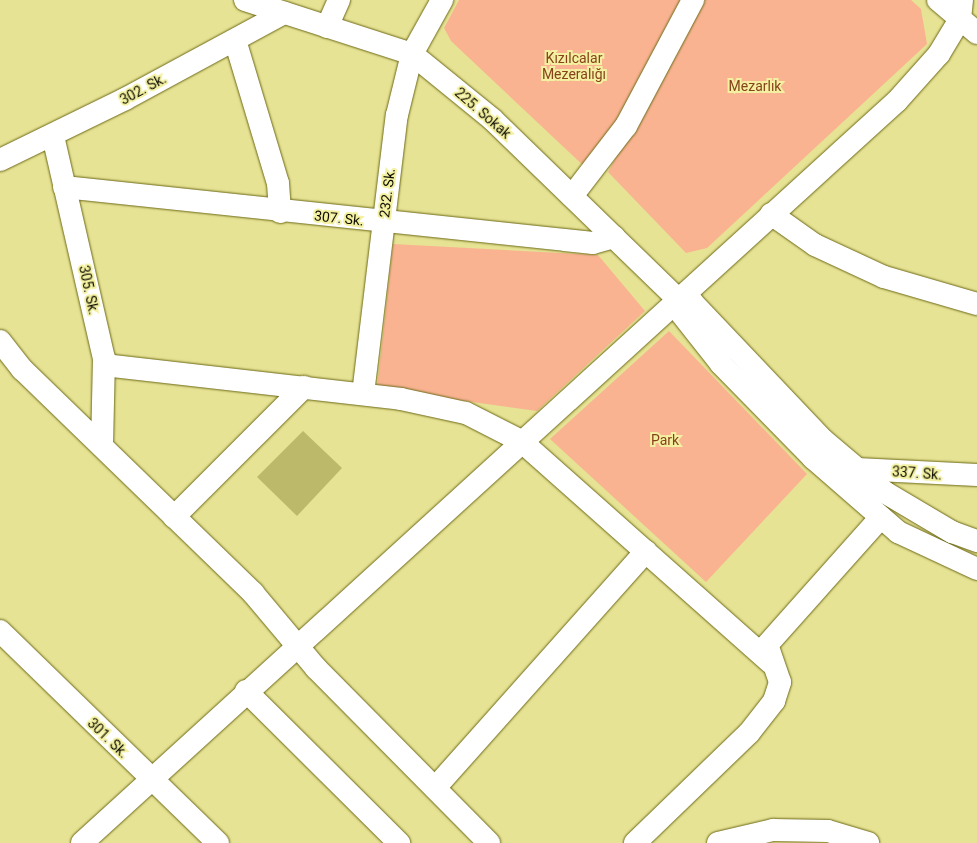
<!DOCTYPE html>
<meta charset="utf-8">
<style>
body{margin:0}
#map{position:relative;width:977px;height:843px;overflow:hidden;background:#e6e394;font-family:Roboto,sans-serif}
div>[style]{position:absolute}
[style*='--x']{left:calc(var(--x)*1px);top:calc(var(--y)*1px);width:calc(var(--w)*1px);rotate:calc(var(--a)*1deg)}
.green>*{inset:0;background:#f9b391}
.building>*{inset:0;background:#bcb96b}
.roads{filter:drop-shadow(0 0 1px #6d6917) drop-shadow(0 0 1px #6d6917)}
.minor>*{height:22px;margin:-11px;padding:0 11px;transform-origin:11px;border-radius:11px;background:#fff}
span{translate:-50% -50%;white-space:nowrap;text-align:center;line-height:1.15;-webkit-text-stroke:4px #f3f1a1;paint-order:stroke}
.park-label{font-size:14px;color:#87421c}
.street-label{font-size:14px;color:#0e0c00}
</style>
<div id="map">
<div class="green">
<i style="clip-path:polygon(459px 0,682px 0,633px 101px,587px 169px,451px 41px,444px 28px)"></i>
<i style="clip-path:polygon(702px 0,911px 0,921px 9px,927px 44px,707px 248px,686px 253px,608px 172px)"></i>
<i style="clip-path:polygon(393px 244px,598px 255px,645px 311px,537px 411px,377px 389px)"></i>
<i style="clip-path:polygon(669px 331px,807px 474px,706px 582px,550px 439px)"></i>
</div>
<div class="building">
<i style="clip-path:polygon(303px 431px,342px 468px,297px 516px,257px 477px)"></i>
</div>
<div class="roads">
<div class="minor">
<i style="--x:245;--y:0;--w:176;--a:17.9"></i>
<i style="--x:412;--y:54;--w:103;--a:39.1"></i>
<i style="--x:492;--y:119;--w:257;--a:44.1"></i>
<i style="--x:677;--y:298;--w:16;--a:15"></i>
<i style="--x:692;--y:302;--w:190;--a:46.5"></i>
<i style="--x:823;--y:440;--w:82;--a:40.1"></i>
<i style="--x:886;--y:493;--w:77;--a:30.6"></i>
<i style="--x:952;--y:532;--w:27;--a:20"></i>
<i style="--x:938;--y:0;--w:51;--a:40.2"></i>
<i style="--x:327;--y:27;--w:30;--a:-66"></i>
<i style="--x:235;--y:40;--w:149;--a:73.3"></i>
<i style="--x:278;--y:183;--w:29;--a:86"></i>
<i style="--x:53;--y:136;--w:228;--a:77.1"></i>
<i style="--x:104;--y:358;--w:88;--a:91.3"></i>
<i style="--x:0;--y:160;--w:139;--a:-26"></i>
<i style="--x:125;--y:99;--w:181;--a:-28.4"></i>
<i style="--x:64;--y:187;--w:532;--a:6.04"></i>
<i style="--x:593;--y:243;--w:22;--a:-16"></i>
<i style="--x:572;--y:196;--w:88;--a:-52.4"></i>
<i style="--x:626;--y:126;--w:143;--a:-62"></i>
<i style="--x:771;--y:214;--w:54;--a:35.2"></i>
<i style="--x:815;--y:245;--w:76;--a:24.9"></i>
<i style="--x:884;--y:277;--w:97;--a:16.2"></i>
<i style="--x:677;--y:298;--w:14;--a:78"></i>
<i style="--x:680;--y:312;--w:66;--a:51.7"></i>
<i style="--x:721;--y:364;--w:132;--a:45.6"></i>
<i style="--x:813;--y:458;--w:113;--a:41"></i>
<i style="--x:898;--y:532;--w:87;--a:25.1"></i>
<i style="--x:0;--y:341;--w:36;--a:52"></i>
<i style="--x:22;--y:369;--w:322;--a:44.1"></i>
<i style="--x:253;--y:593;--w:98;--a:50"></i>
<i style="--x:316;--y:668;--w:246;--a:45.3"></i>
<i style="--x:104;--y:365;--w:299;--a:6.5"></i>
<i style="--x:401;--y:399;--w:66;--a:12.2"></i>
<i style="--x:466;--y:413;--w:62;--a:27"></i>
<i style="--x:521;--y:441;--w:334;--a:41.6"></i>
<i style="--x:363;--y:394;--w:281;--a:-83.1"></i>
<i style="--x:397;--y:115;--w:63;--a:-76.2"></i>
<i style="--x:412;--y:54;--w:62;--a:-60.9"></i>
<i style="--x:857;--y:469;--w:120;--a:2.9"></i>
<i style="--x:174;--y:517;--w:184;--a:-45"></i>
<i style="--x:0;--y:631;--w:304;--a:44.2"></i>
<i style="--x:246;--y:691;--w:216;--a:44.8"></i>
<i style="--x:435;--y:788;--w:317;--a:-48.3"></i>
<i style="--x:82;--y:843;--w:1102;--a:-42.32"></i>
<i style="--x:897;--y:101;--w:63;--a:-48.2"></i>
<i style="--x:939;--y:54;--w:41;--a:-59"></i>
<i style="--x:960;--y:19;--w:19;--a:-84"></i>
<i style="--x:635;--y:843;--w:158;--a:-44"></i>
<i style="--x:749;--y:733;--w:41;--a:-52"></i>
<i style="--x:774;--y:701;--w:20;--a:-72"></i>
<i style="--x:780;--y:682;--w:39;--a:-109"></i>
<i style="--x:767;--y:645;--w:171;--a:-48.3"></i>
<i style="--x:718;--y:843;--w:57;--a:-13.3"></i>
<i style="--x:773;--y:830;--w:55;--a:1"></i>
<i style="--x:828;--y:831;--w:42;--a:16.7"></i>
</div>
</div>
<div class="park-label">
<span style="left:574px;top:66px">Kızılcalar<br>Mezeralığı</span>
<span style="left:755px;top:86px">Mezarlık</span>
<span style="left:665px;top:440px">Park</span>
</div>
<div class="street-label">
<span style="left:143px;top:89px;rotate:-28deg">302. Sk.</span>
<span style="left:483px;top:113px;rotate:41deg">225. Sokak</span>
<span style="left:387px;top:193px;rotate:-83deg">232. Sk.</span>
<span style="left:339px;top:218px;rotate:6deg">307. Sk.</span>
<span style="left:89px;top:290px;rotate:78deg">305. Sk.</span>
<span style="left:917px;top:473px;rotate:4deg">337. Sk.</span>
<span style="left:108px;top:738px;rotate:44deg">301. Sk.</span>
</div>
</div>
